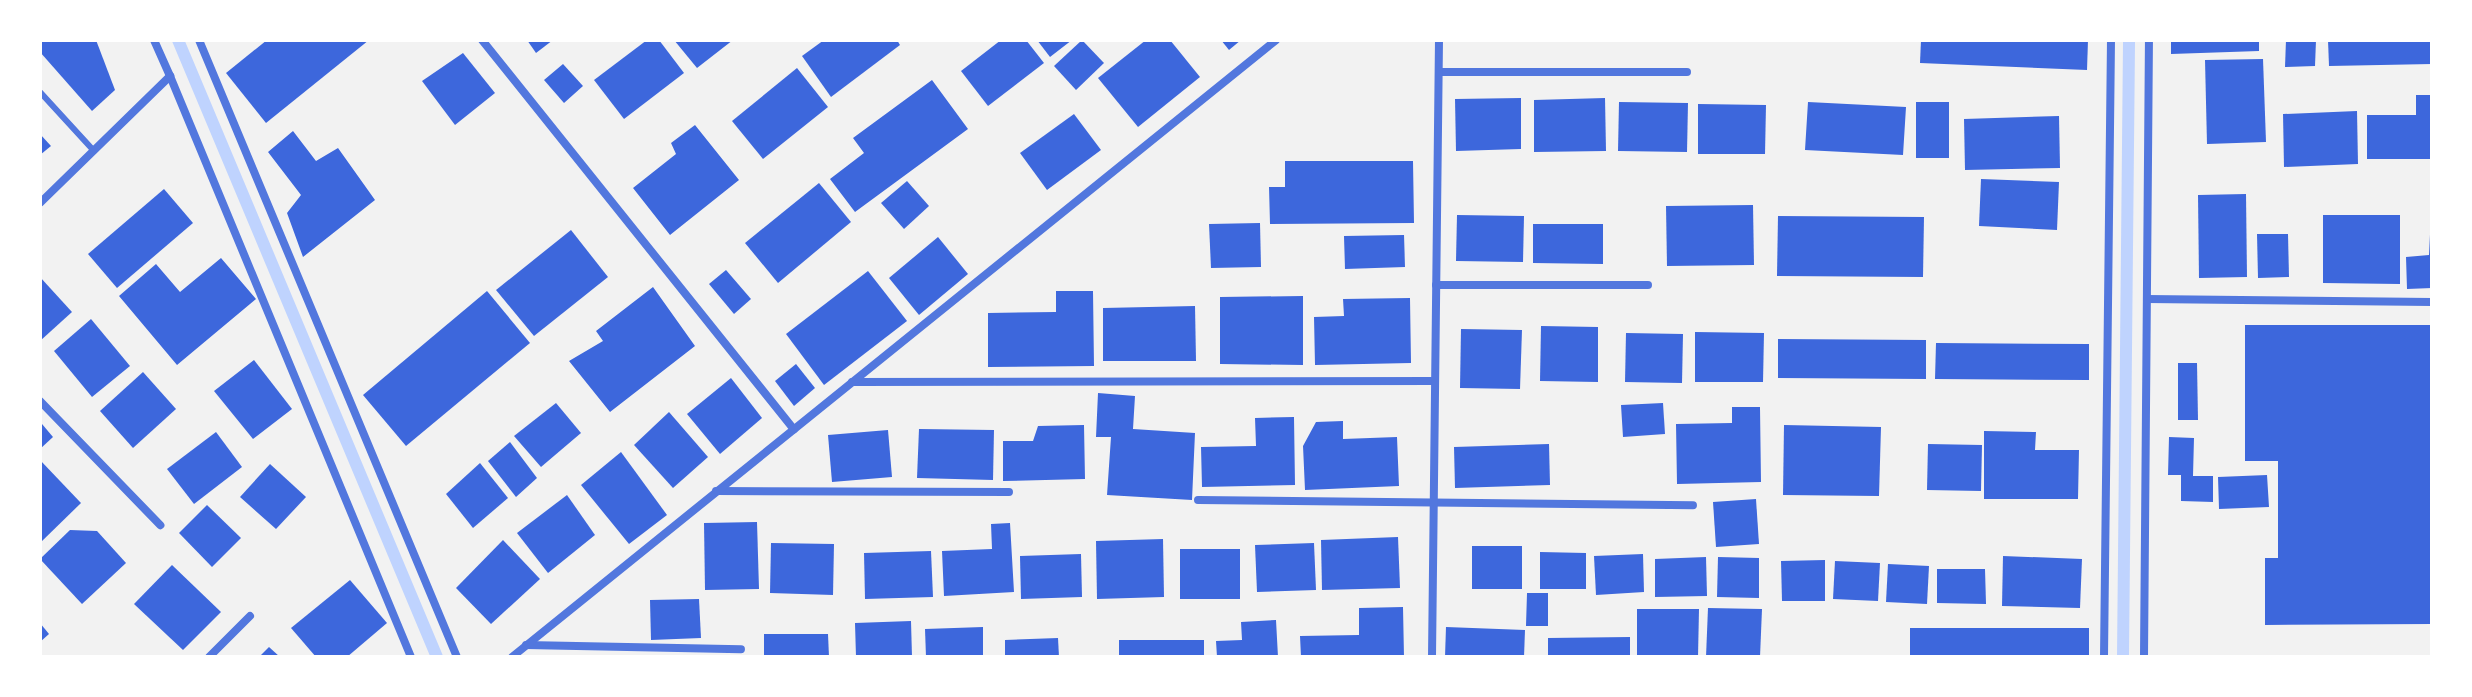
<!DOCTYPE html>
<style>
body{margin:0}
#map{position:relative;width:2472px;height:697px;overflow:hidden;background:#f2f2f2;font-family:"Source Sans 3",sans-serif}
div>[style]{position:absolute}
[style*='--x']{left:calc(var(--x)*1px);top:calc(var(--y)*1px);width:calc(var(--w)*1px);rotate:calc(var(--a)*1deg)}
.stream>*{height:12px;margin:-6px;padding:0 6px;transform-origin:6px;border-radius:6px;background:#bfd3fe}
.building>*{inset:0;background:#3d67dc}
.service>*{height:6px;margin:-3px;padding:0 3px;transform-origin:3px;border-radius:3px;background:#5277de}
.minor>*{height:8px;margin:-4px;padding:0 4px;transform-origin:4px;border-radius:4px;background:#5277de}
span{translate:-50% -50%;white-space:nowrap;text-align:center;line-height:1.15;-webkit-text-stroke:7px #fff;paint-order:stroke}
.frame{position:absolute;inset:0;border:42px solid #fff;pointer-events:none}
</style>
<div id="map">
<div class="stream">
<i style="--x:178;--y:40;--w:669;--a:67.23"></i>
<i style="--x:2123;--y:657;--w:617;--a:-89.44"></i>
</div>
<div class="building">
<i style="clip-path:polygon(40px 40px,96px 40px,115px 90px,92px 111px,40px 52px)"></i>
<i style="clip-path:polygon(267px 40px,369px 40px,266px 123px,226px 73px)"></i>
<i style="clip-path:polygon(527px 40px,553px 40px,536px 53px)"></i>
<i style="clip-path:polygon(647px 40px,659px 40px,684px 73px,624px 119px,594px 80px)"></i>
<i style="clip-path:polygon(674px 40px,733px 40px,697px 68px)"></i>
<i style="clip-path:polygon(824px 40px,897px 40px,900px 45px,831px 97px,802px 56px)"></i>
<i style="clip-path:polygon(1001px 40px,1026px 40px,1044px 63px,988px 106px,961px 71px)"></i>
<i style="clip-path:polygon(1037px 40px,1072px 40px,1050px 57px)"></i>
<i style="clip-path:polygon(1082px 40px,1104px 63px,1076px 90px,1054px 66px)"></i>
<i style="clip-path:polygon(1146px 40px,1170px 40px,1200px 77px,1138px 127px,1098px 78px)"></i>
<i style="clip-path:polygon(1221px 40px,1241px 40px,1229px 50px)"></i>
<i style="clip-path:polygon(1921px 40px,2088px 40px,2087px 70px,1920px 63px)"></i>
<i style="clip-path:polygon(2171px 40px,2259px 40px,2259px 51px,2171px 54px)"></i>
<i style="clip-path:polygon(2286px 40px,2316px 40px,2315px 66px,2285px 67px)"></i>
<i style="clip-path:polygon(2328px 40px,2432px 40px,2432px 64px,2329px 66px)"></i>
<i style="clip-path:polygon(463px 53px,495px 93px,455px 125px,422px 81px)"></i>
<i style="clip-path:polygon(2263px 59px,2266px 142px,2207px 144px,2205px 60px)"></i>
<i style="clip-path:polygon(563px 64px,583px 86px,564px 103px,544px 80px)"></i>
<i style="clip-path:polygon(797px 68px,828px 107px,763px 159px,732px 121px)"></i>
<i style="clip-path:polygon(932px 80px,968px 129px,855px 212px,830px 179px,864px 153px,853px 138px)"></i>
<i style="clip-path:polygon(2416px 95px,2432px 95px,2432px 159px,2367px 159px,2367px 115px,2416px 115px)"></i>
<i style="clip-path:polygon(1521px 98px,1521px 149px,1456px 151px,1455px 99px)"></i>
<i style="clip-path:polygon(1605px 98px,1606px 151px,1534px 152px,1534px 100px)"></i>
<i style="clip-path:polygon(1619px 102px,1688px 103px,1687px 152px,1618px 151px)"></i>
<i style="clip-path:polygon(1808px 102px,1906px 107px,1903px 155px,1805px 150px)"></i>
<i style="clip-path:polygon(1916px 102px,1949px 102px,1949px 158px,1916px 158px)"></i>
<i style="clip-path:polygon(1698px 104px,1766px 105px,1765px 154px,1698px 154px)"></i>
<i style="clip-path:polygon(2357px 111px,2358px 164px,2284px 167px,2283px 114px)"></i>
<i style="clip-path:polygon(1074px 114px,1101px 150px,1047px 190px,1020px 153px)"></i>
<i style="clip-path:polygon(2059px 116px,2060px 168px,1965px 170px,1964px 119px)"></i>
<i style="clip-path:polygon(695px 125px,739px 180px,670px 235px,633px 188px,676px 154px,671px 143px)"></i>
<i style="clip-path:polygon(293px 131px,316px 161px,338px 148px,375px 200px,303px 257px,287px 213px,301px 195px,268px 152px)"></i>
<i style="clip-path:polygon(40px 134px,51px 146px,40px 155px)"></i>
<i style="clip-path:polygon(1285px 161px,1413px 161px,1414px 223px,1270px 224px,1269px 187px,1285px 187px)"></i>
<i style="clip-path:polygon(1981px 179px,2059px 182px,2057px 230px,1979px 226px)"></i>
<i style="clip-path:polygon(907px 181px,929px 206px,904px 229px,881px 203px)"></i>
<i style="clip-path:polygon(819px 183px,851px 222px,778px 283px,745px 243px)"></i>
<i style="clip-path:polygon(164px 189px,193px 223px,117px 288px,88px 254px)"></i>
<i style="clip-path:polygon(2432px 193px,2432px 288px,2407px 289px,2406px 257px,2429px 255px)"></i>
<i style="clip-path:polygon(2246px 194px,2247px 277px,2199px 278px,2198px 195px)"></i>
<i style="clip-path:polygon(1753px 205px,1754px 265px,1667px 266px,1666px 206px)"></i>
<i style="clip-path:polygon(1457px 215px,1524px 216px,1523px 262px,1456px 261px)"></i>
<i style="clip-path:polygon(2323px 215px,2400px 215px,2400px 284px,2323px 283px)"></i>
<i style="clip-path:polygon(1778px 216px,1924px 217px,1923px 277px,1777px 276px)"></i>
<i style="clip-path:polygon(1260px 223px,1261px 267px,1211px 268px,1209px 224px)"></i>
<i style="clip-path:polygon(1533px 224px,1603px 224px,1603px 264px,1533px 263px)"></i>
<i style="clip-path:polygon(571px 230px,608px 277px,534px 336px,496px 290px)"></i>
<i style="clip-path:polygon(2257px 234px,2288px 234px,2289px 277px,2258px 278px)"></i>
<i style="clip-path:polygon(1404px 235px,1405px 267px,1345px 269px,1344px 236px)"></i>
<i style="clip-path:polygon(938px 237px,968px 274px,919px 315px,889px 278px)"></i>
<i style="clip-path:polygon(221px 258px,256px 299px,177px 365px,119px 296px,156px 264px,180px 292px)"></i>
<i style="clip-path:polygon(726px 270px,751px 299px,734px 314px,709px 284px)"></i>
<i style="clip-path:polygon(868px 271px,907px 321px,824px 385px,786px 334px)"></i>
<i style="clip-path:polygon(40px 277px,72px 312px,40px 341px)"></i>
<i style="clip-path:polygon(653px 287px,695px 346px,610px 412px,569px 361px,603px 341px,596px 331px)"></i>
<i style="clip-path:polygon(487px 291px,530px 343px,406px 446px,363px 395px)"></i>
<i style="clip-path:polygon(1056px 291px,1093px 291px,1094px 366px,988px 367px,988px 313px,1056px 312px)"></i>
<i style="clip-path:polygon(1303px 296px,1303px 365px,1220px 364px,1220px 297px)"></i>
<i style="clip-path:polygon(1410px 298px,1411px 363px,1315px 365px,1314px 317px,1344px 316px,1343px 299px)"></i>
<i style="clip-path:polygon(1195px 306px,1196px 361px,1103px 361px,1103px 308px)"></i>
<i style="clip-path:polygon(91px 319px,130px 366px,92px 397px,54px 351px)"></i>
<i style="clip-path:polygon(2245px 325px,2432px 325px,2432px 624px,2265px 625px,2265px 558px,2278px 558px,2278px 461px,2245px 461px)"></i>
<i style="clip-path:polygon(1541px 326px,1598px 327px,1598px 382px,1540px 381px)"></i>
<i style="clip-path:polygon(1461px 329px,1522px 330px,1520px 389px,1460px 388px)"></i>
<i style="clip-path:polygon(1695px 332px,1764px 333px,1763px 382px,1695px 382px)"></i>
<i style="clip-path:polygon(1626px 333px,1683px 334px,1682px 383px,1625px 382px)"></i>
<i style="clip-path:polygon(1778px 339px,1926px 340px,1926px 379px,1778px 378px)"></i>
<i style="clip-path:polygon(1936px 343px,2089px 344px,2089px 380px,1935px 379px)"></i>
<i style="clip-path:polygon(254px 360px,292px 409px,253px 439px,214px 391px)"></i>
<i style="clip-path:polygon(2178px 363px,2197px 363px,2198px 420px,2178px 420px)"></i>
<i style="clip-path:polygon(796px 364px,815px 388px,794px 406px,775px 381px)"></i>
<i style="clip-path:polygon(143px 372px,176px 409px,133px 448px,100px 411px)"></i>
<i style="clip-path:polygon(731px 378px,762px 418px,720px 454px,687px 414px)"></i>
<i style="clip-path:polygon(1098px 393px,1135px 396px,1133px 429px,1195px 433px,1192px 500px,1107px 495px,1111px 437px,1096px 437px)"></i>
<i style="clip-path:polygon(556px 403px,581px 433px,541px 467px,514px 436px)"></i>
<i style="clip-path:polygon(1663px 403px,1665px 434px,1623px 437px,1621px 405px)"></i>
<i style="clip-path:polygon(1732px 407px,1760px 407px,1761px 482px,1677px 484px,1676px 424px,1732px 423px)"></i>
<i style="clip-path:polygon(669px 412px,708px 457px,673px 488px,634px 445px)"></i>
<i style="clip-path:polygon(1294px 417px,1295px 485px,1202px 487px,1201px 447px,1256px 446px,1255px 418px)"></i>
<i style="clip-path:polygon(1343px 421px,1343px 439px,1397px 437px,1399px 486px,1305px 490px,1303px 446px,1316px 422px)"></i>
<i style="clip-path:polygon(42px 424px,53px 437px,40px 449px,40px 426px)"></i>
<i style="clip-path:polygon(1084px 425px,1085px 479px,1003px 481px,1003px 441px,1033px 441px,1038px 426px)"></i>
<i style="clip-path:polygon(1784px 425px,1881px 427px,1879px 496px,1783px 495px)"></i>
<i style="clip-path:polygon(919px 429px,994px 430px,993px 480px,917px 478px)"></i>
<i style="clip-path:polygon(888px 430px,892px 477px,832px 482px,828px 435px)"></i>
<i style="clip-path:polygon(1984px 431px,2036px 432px,2035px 450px,2079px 450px,2078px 499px,1984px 499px)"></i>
<i style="clip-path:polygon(216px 432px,242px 467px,194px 504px,167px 469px)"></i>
<i style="clip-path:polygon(2169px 437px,2194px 438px,2193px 476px,2213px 476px,2213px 502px,2181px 501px,2181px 475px,2168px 475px)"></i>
<i style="clip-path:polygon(510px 442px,537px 478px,516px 497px,488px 461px)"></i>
<i style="clip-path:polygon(1549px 444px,1550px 485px,1455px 488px,1454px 447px)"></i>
<i style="clip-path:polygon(1928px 444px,1982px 445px,1981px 491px,1927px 490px)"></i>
<i style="clip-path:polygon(621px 452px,667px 515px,629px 544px,581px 485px)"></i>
<i style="clip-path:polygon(40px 460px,81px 503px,40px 543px)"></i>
<i style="clip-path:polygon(480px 463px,508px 498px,473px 528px,446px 494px)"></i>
<i style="clip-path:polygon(270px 464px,306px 497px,276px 529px,240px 497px)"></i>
<i style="clip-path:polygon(2267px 475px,2269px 507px,2219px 509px,2218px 477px)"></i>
<i style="clip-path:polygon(567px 495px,595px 535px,548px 573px,517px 533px)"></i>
<i style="clip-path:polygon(1756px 499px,1759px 544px,1716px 547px,1713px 502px)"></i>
<i style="clip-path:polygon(207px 505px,241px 538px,212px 567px,179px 533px)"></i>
<i style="clip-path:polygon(757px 522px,759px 589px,705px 590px,704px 523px)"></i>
<i style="clip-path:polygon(1010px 523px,1014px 592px,944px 596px,942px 551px,992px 549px,991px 524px)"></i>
<i style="clip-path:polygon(70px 530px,97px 531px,126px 563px,82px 604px,40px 559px)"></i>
<i style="clip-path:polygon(1398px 537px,1400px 588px,1322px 590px,1321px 540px)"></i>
<i style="clip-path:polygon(1163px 539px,1164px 597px,1097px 599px,1096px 541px)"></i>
<i style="clip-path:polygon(503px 540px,540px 579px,491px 624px,456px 588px)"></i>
<i style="clip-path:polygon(771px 543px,834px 544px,833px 595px,770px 593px)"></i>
<i style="clip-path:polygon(1314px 543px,1316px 590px,1257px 592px,1255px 545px)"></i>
<i style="clip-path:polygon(1472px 546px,1522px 546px,1522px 589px,1472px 589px)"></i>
<i style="clip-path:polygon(1180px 549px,1240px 549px,1240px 599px,1180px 599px)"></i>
<i style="clip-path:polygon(931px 551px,933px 597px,865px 599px,864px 553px)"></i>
<i style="clip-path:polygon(1540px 552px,1586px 553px,1586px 589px,1540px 589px)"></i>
<i style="clip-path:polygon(1081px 554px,1082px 597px,1021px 599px,1020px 556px)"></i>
<i style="clip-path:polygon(1643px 554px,1644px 592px,1596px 595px,1594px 556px)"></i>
<i style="clip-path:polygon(2003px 556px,2082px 559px,2080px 608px,2002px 606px)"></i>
<i style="clip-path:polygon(1706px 557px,1707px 596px,1655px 597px,1655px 559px)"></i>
<i style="clip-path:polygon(1718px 557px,1759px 558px,1759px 598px,1717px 597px)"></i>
<i style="clip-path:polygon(1825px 560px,1825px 601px,1782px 601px,1781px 561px)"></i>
<i style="clip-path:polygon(1835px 561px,1880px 563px,1878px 601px,1833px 599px)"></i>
<i style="clip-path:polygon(1888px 564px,1929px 566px,1927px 604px,1886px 602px)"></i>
<i style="clip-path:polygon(172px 565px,221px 612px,183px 650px,134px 604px)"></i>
<i style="clip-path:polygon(1937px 569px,1985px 569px,1986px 604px,1937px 603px)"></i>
<i style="clip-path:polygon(350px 580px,387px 623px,347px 657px,316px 657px,291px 628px)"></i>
<i style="clip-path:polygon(1527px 593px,1548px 593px,1548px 626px,1526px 626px)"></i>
<i style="clip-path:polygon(699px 599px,701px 638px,651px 640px,650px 600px)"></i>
<i style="clip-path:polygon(1403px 607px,1404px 657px,1301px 657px,1300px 636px,1359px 635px,1359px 608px)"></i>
<i style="clip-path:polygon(1708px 608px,1762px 609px,1760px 657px,1706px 657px)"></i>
<i style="clip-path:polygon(1637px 609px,1699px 609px,1698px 657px,1637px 657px)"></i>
<i style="clip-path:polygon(1276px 620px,1278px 657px,1217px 657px,1216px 641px,1242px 640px,1241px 622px)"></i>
<i style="clip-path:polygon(911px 621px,912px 657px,856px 657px,855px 623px)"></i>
<i style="clip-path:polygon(40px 623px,49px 634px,40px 642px)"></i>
<i style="clip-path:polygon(983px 627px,983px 657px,926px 657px,925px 629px)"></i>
<i style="clip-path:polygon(1446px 627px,1525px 630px,1524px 657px,1445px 657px)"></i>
<i style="clip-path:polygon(1910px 628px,2089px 628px,2089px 657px,1910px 657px)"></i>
<i style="clip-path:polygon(764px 634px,828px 634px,829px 657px,764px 657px)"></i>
<i style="clip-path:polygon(1630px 637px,1630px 657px,1548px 657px,1548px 638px)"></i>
<i style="clip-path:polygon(1058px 638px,1059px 657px,1005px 657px,1005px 640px)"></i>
<i style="clip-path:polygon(1119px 640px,1204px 640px,1204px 657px,1119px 657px)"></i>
<i style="clip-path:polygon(269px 647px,280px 657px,259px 657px)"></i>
</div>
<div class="service">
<i style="--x:40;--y:92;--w:80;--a:47.5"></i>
</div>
<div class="minor">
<i style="--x:199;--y:40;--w:669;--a:67.31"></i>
<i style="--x:482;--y:40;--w:499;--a:51.3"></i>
<i style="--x:1439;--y:72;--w:248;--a:0"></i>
<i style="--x:170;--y:76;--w:629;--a:67.47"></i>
<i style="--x:40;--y:203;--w:182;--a:-44.3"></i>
<i style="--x:170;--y:76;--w:39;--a:-114"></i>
<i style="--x:1436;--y:285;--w:212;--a:0"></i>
<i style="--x:2147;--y:299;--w:285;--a:0.6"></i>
<i style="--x:852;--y:382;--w:583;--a:-0.1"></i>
<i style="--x:40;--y:401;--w:173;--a:45.9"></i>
<i style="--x:716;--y:491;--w:293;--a:0.2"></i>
<i style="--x:1198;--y:500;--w:495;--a:0.6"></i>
<i style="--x:526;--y:645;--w:215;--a:1.1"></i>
<i style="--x:209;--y:657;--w:58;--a:-45"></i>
<i style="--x:512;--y:657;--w:982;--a:-38.92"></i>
<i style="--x:1432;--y:657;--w:617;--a:-89.35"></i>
<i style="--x:2104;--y:657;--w:617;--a:-89.35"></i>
<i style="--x:2144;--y:657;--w:617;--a:-89.54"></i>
</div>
<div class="frame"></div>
</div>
